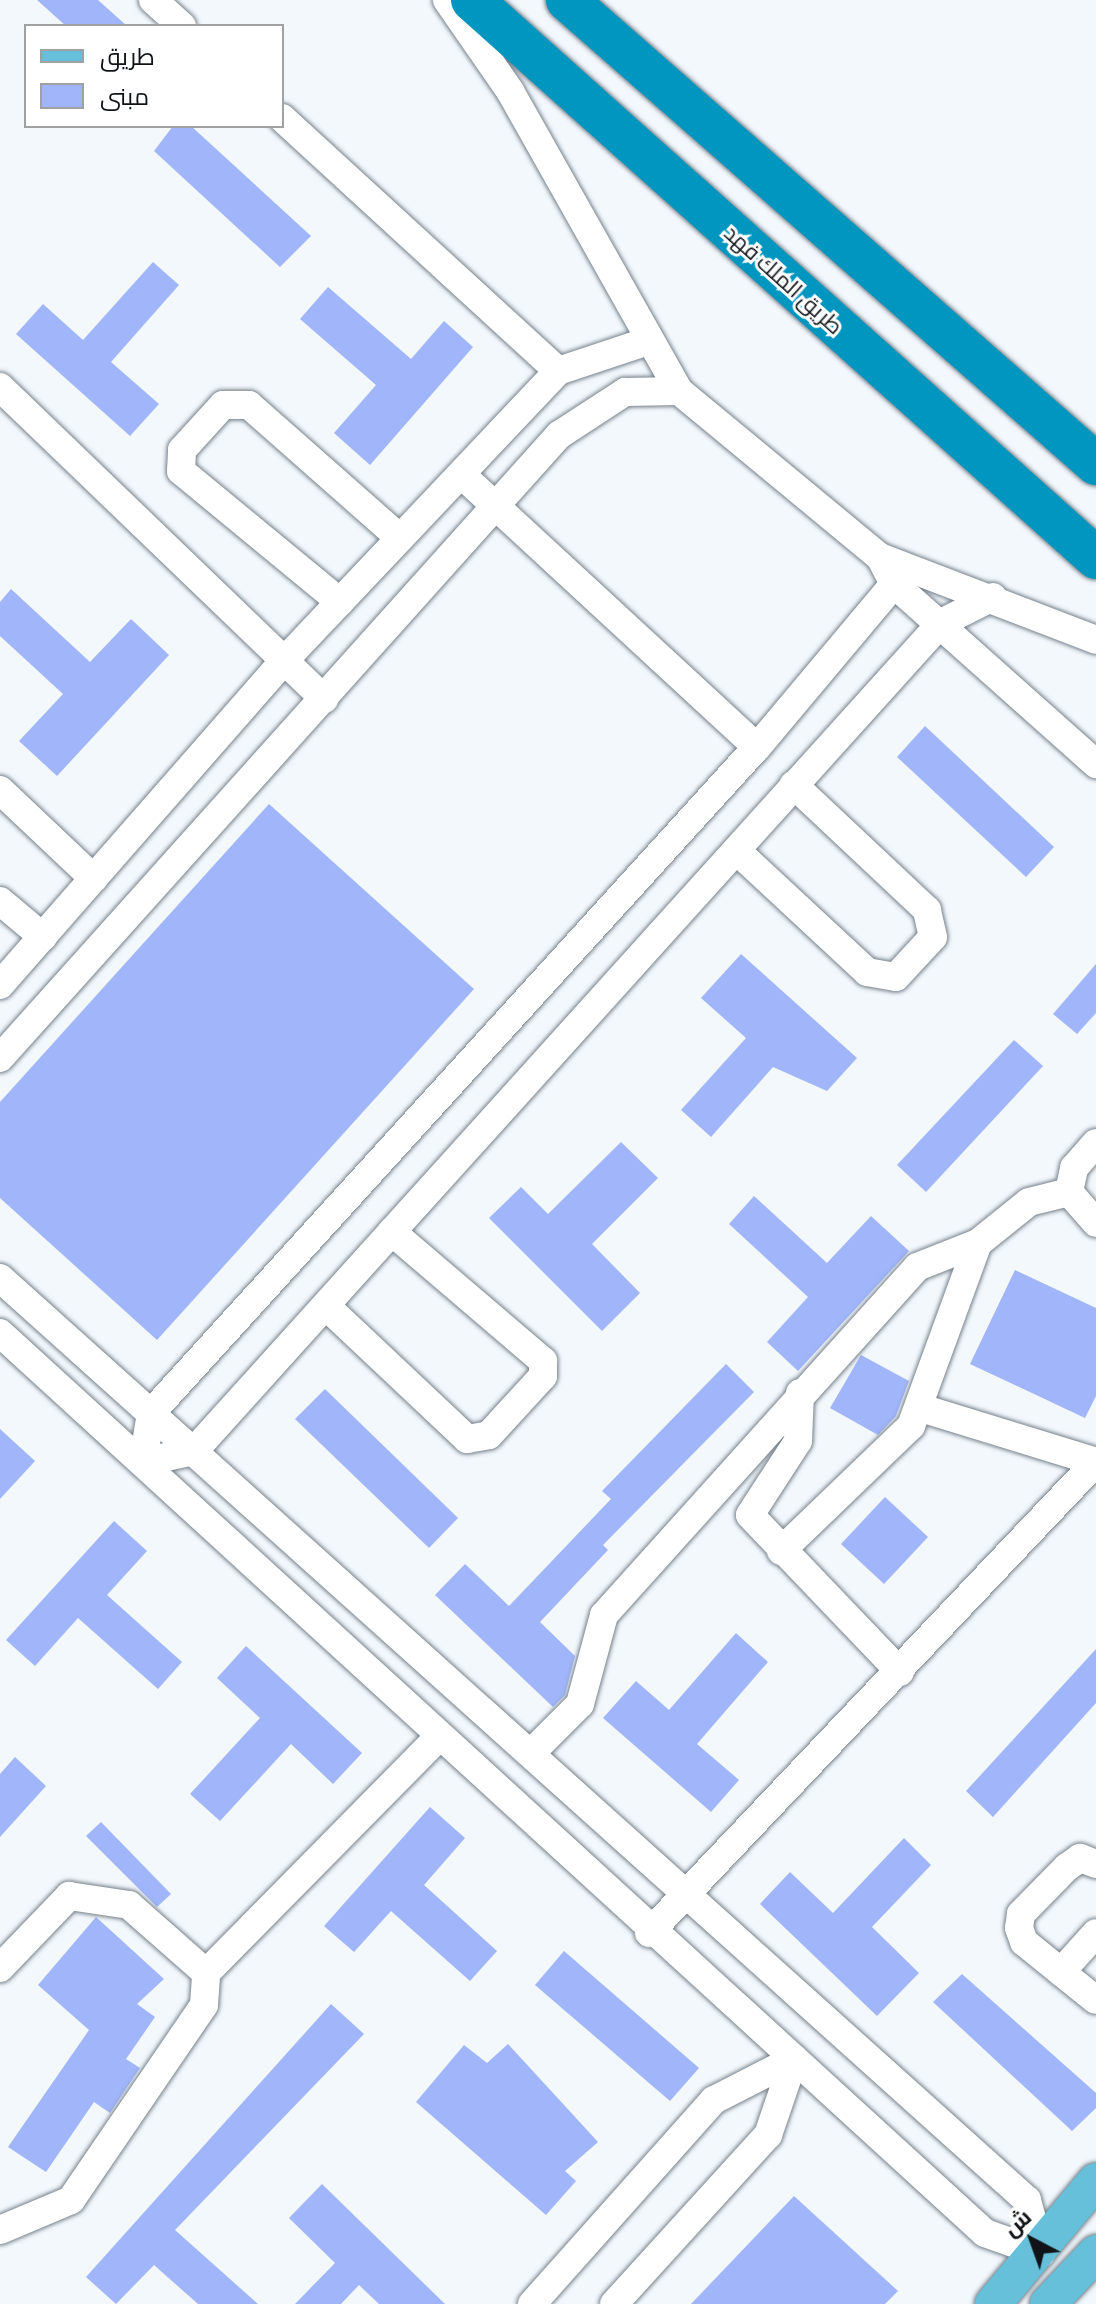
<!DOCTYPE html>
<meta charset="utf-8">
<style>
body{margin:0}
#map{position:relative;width:1096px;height:2304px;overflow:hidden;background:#f3f8fd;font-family:Barlow,Cairo,sans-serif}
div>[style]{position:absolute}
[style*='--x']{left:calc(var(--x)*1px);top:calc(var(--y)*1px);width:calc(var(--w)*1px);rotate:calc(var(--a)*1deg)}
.building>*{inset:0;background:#a0b5fa}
.roads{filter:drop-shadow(0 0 2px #76818b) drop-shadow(0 0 2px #76818b)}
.minor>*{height:28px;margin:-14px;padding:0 14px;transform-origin:14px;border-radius:14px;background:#fff}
.major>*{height:36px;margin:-18px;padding:0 18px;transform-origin:18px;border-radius:18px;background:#66c0d9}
.highway>*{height:42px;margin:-21px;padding:0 21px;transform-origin:21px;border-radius:21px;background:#0096bf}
span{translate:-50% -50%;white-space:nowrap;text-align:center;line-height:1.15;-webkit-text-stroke:6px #fff;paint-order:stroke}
.street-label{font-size:22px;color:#101418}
.legend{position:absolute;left:24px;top:24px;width:260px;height:104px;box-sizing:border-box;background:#fff;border:2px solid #9fa1a3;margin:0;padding:10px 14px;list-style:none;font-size:24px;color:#101418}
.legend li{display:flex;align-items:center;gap:16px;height:40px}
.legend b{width:40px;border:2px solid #9fa1a3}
.north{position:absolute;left:992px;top:2200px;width:80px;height:80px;-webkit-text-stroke:6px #fff;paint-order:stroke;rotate:319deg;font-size:22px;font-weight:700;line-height:32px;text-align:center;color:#101418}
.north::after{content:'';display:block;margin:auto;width:28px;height:36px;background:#101418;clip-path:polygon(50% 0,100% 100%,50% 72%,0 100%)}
</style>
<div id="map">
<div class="building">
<i style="clip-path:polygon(37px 0,98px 0,127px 26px,66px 26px)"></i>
<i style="clip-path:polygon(173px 126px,191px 126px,311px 236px,280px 267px,154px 151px)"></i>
<i style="clip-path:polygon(153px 262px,179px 285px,111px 362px,159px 404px,130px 436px,16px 334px,43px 304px,83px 340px)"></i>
<i style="clip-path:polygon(328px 287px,411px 359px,444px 321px,473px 347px,370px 465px,334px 433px,376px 385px,300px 319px)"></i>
<i style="clip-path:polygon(11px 589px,90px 662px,131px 619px,169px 655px,57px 776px,19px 741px,63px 694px,0 636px,0 602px)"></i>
<i style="clip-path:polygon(925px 726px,1054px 847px,1026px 877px,897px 757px)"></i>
<i style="clip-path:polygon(269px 804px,474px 989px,157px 1340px,0 1198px,0 1102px)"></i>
<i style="clip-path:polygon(741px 954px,857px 1058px,827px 1091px,773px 1067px,711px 1137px,681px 1110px,746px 1038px,701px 998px)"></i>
<i style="clip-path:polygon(1096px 964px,1096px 1013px,1077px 1034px,1053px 1014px)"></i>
<i style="clip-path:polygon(1014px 1040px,1043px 1066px,926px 1192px,897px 1165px)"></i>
<i style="clip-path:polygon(621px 1142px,658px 1178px,592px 1244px,640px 1293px,602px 1331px,489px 1218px,521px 1187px,548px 1214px)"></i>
<i style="clip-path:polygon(754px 1196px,827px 1263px,871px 1216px,909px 1251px,798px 1371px,767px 1342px,808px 1297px,729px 1224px)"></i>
<i style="clip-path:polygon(1015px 1270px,1096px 1308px,1096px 1396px,1085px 1418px,970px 1364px)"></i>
<i style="clip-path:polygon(861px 1355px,909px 1381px,896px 1416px,878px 1435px,830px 1408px)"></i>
<i style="clip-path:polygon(726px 1364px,754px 1392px,603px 1545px,608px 1550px,540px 1622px,575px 1656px,565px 1695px,553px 1707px,435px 1595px,465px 1564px,509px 1606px,611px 1499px,602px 1491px)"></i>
<i style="clip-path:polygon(325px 1389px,458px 1518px,429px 1548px,295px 1419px)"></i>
<i style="clip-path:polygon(0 1429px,35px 1461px,0 1499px)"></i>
<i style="clip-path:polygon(885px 1497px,928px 1537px,884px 1584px,841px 1544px)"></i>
<i style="clip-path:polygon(114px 1521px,147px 1551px,107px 1595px,182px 1662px,158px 1689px,78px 1618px,35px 1666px,6px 1640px)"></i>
<i style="clip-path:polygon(736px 1633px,768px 1662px,697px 1744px,739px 1780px,711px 1812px,603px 1718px,636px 1681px,669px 1710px)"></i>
<i style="clip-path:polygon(246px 1646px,362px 1753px,333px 1784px,291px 1744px,220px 1821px,190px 1794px,260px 1718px,217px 1678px)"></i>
<i style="clip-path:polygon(1096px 1649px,1096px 1703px,993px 1817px,966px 1791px)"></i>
<i style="clip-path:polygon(15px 1757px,46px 1786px,0 1837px,0 1774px)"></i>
<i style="clip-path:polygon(430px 1807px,465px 1838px,424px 1885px,497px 1951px,470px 1981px,391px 1911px,354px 1952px,324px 1926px)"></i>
<i style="clip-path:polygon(101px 1822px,171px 1894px,157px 1907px,86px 1836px)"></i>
<i style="clip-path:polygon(904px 1838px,931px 1865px,872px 1927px,919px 1973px,877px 2016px,760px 1904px,790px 1872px,833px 1913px)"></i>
<i style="clip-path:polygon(96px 1917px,164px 1979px,137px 2004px,155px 2017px,126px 2059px,140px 2068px,110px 2113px,94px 2102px,46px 2172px,8px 2147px,89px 2030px,38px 1985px)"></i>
<i style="clip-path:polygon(564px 1951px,699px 2068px,670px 2101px,535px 1985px)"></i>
<i style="clip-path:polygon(962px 1974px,1096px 2093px,1096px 2108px,1072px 2131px,933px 2002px)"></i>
<i style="clip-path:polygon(331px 2004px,364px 2034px,175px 2230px,258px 2304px,198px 2304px,154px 2265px,116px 2304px,86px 2277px)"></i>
<i style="clip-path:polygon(508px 2044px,598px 2142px,565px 2171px,576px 2181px,546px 2215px,416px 2102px,464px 2045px,487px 2063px)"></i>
<i style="clip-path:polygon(322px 2184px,445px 2304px,379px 2304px,359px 2285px,341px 2304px,295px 2304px,335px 2263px,289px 2218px)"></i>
<i style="clip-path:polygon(794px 2196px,898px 2291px,885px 2304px,691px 2304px)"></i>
</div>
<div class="roads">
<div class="minor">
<i style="--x:153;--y:0;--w:39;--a:42"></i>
<i style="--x:447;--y:0;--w:111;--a:55.3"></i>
<i style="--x:510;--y:91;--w:344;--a:60.6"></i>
<i style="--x:679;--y:391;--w:261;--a:39.6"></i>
<i style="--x:880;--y:557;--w:231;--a:21"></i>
<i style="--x:282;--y:118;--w:374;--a:42.5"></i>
<i style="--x:0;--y:387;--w:450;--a:43.9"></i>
<i style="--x:463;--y:476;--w:400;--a:42.7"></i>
<i style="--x:880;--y:557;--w:30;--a:63"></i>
<i style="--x:894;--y:584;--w:213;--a:130"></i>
<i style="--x:757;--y:747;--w:900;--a:132.3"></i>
<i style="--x:151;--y:1413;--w:50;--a:99.3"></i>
<i style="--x:143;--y:1462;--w:52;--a:-12.2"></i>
<i style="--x:194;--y:1451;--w:1115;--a:-47.94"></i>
<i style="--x:941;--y:623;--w:58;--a:-26.6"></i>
<i style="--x:894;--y:584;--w:271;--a:41.7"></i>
<i style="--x:340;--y:602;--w:206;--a:-140.5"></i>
<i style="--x:181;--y:471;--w:21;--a:-87"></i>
<i style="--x:182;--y:450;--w:61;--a:-47.7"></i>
<i style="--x:223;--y:405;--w:26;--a:0"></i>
<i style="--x:249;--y:405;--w:201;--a:41.4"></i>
<i style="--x:0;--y:790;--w:129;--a:43.4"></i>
<i style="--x:738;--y:852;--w:176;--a:42.9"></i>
<i style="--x:867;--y:972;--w:29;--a:10"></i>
<i style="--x:896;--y:977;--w:54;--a:-47.2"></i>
<i style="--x:933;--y:937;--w:28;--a:-103"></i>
<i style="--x:927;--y:910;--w:183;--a:-136.8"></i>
<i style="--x:0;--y:901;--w:56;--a:39.9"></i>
<i style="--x:0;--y:985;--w:429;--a:-48.8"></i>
<i style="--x:283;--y:662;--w:400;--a:-46.6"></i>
<i style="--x:558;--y:371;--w:92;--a:-18.4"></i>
<i style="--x:0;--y:1058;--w:837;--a:-48.1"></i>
<i style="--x:559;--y:435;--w:79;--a:-33.1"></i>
<i style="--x:625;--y:392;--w:54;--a:-1.1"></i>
<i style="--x:1069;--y:1192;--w:25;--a:-78"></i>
<i style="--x:1074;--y:1168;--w:33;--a:-49"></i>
<i style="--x:1069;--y:1192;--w:41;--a:48.9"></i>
<i style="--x:0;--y:1278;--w:1380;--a:41.92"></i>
<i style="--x:1027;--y:2200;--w:55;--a:75.2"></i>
<i style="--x:326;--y:1306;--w:194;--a:43.3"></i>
<i style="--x:467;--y:1439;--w:22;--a:-10"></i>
<i style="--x:489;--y:1435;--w:80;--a:-47.5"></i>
<i style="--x:543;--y:1376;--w:15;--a:-90"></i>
<i style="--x:543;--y:1361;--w:199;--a:-139.5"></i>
<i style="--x:0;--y:1333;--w:1334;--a:42.42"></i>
<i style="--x:985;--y:2233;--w:59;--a:19.7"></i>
<i style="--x:800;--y:1393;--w:48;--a:92.4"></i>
<i style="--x:798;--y:1441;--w:88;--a:123"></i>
<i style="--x:750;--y:1515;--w:217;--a:46.3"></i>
<i style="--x:921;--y:1408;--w:183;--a:17.1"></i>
<i style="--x:781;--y:1551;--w:180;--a:-43.9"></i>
<i style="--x:911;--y:1426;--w:195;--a:-69.9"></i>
<i style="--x:533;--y:1751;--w:66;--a:-45"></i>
<i style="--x:580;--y:1704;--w:92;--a:-74.9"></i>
<i style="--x:604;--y:1615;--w:468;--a:-48"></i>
<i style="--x:917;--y:1267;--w:66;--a:-21.5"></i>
<i style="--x:978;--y:1243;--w:65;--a:-38.8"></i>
<i style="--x:1029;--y:1202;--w:41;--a:-14"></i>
<i style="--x:1096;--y:1864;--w:17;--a:-159"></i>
<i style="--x:1080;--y:1858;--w:16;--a:145"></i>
<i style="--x:1067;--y:1867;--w:66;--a:134.4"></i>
<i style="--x:1021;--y:1914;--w:14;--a:98"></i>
<i style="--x:1019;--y:1928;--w:15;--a:70"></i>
<i style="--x:1024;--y:1942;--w:92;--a:38.9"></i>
<i style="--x:649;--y:1933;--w:649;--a:-46.5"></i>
<i style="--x:0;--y:1968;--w:100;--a:-46.2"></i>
<i style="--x:69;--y:1896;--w:61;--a:8.5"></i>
<i style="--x:129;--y:1905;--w:103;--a:41.4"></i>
<i style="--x:1061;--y:1972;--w:52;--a:-48.1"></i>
<i style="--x:0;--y:2230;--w:77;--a:-22.9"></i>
<i style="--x:71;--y:2200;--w:236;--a:-55.7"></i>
<i style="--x:204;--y:2005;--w:32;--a:-86"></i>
<i style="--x:206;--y:1973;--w:332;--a:-45.4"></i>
<i style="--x:532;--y:2304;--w:273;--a:-48.3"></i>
<i style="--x:714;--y:2100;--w:90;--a:-27.1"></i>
<i style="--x:614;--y:2304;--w:229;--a:-47.7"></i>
<i style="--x:768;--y:2135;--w:80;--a:-71.1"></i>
</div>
<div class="major">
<i style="--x:993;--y:2304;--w:160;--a:-50.1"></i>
<i style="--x:1048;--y:2304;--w:70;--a:-46.7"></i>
</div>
<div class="highway">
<i style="--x:472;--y:0;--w:837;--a:41.8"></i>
<i style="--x:567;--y:0;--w:704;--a:41.25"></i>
</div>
</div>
<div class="street-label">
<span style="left:784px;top:279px;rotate:42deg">طريق الملك فهد</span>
</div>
<ul class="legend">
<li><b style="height:10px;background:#66c0d9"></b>طريق</li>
<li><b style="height:22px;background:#a0b5fa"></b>مبنى</li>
</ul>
<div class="north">ش</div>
</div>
